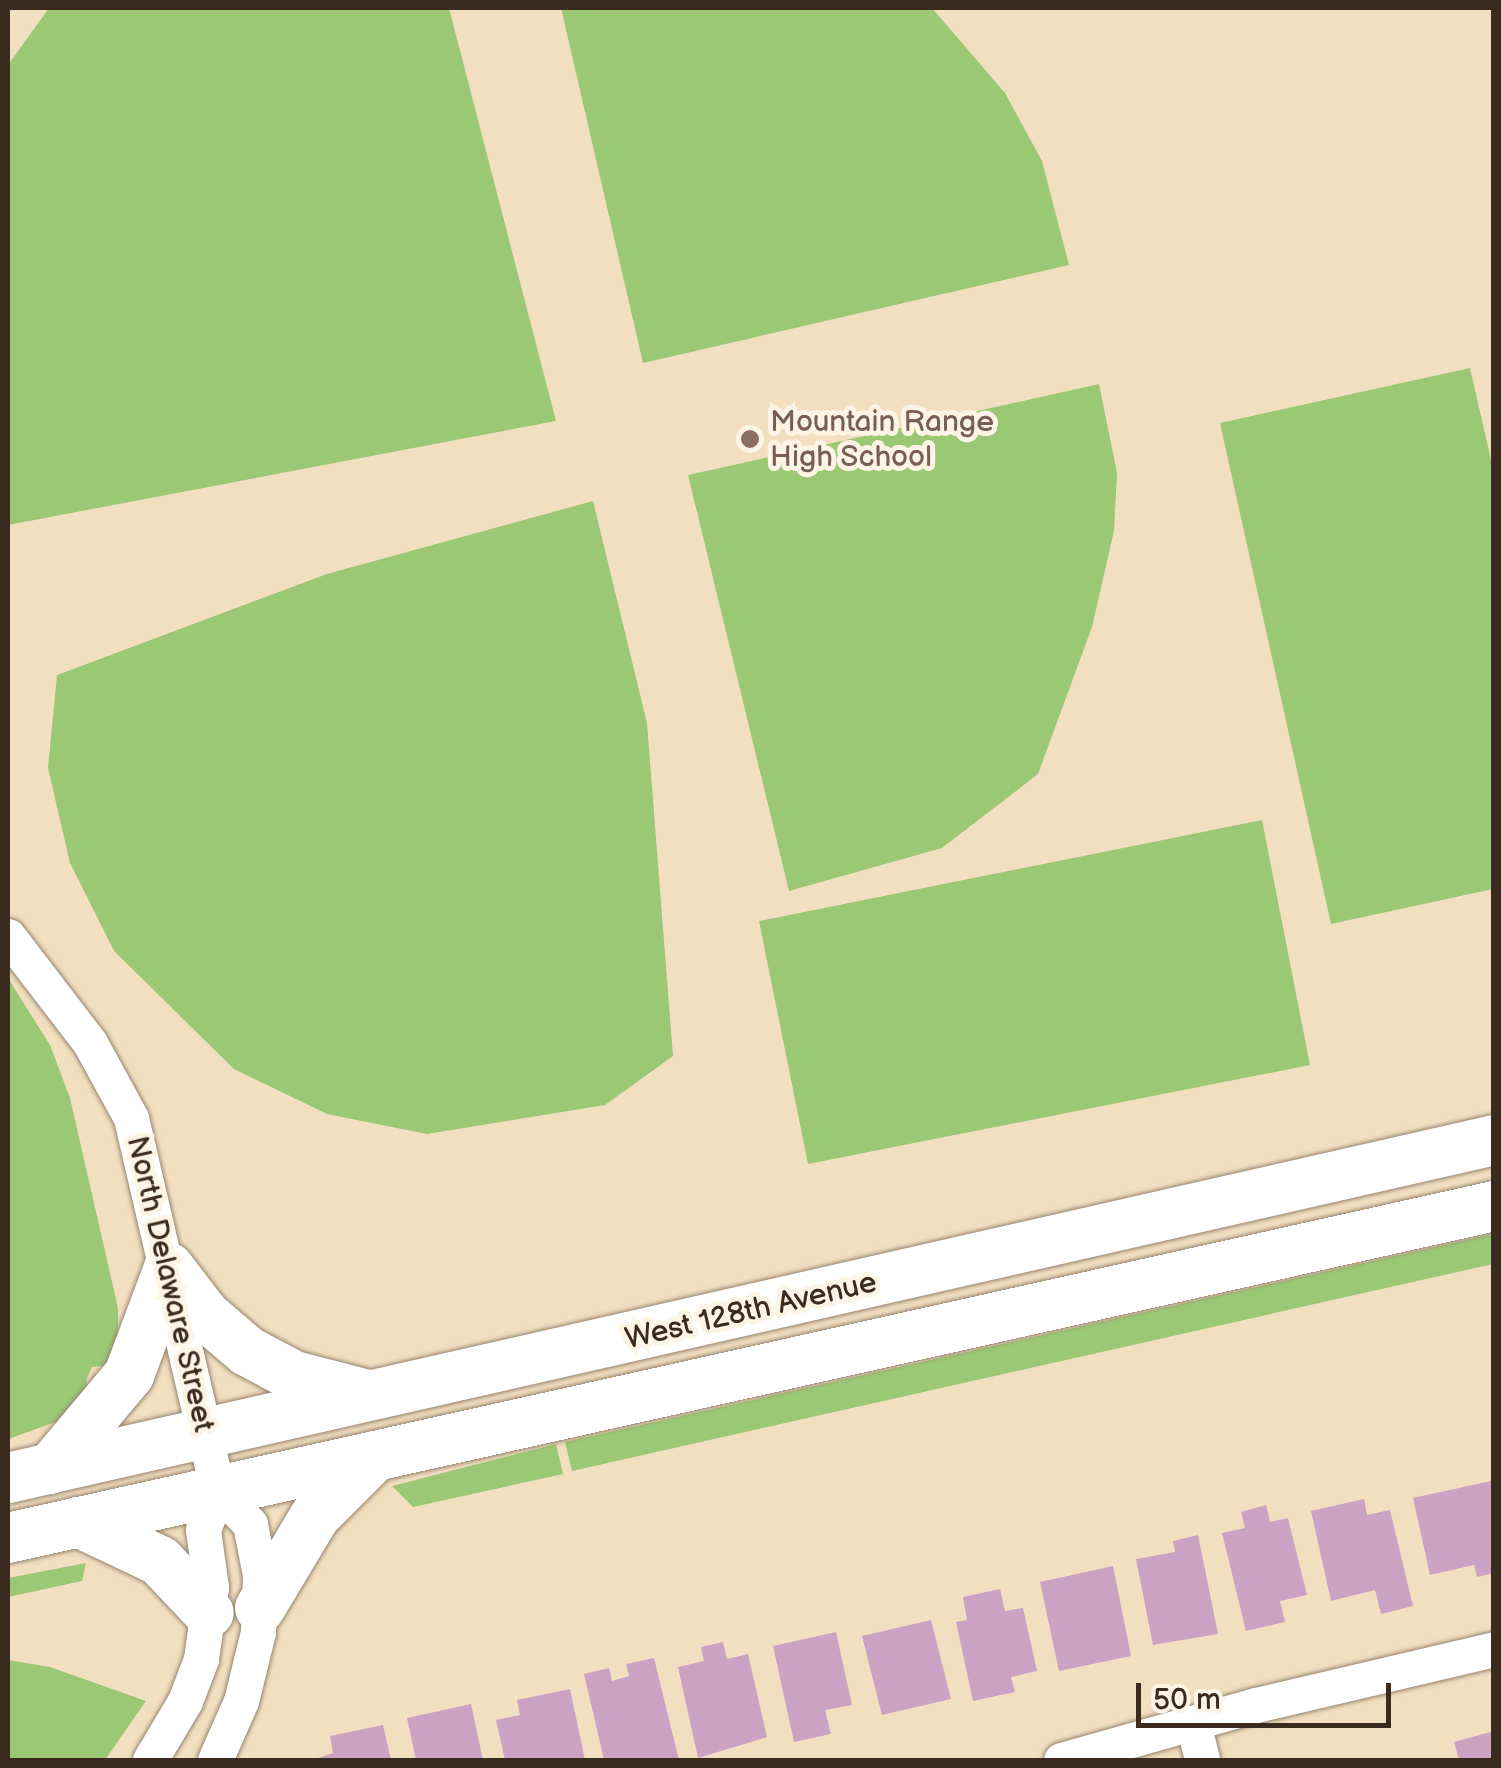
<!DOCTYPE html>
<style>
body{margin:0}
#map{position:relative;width:1501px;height:1768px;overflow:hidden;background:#f2dfc0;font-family:"Balsamiq Sans",sans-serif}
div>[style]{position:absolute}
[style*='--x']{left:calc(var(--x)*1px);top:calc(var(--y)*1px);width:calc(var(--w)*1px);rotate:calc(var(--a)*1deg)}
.green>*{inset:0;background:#9bc875}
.building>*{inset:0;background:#cba2c3}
.roads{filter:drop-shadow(0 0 2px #96846f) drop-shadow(0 0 2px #96846f)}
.minor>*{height:35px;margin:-17.5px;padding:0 17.5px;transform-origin:17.5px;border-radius:17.5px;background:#fff}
.secondary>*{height:50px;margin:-25px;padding:0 25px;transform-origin:25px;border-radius:25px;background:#fff}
.dots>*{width:28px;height:28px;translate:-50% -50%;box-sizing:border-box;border:5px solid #fcf5e5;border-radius:50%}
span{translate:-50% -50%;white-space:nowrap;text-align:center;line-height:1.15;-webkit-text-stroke:10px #fcf5e5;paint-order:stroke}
.education-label{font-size:30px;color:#785e54}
.left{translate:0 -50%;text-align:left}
.street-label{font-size:30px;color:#3b2a1e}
.frame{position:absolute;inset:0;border:10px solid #3b2a1e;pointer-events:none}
.scale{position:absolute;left:1136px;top:1683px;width:255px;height:45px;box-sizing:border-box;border:5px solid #3b2a1e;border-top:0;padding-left:12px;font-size:30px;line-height:35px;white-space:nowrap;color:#3b2a1e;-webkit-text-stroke:8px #fcf5e5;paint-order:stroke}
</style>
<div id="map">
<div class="green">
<i style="clip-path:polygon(49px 8px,449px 8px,556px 421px,8px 525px,8px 65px)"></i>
<i style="clip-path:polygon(561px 8px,932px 8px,1005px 93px,1042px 161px,1069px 265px,643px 363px)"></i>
<i style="clip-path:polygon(1470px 368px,1494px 473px,1493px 889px,1331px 924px,1220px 423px)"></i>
<i style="clip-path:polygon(1099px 384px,1117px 473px,1114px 531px,1092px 627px,1038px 774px,942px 848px,789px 891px,688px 475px)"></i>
<i style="clip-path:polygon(593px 501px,647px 723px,673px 1056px,605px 1105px,427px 1134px,327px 1114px,234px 1069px,114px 951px,70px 863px,48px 768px,57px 675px,327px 574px)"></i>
<i style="clip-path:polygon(1262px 820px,1310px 1065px,808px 1164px,759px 921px)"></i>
<i style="clip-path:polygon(8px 978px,50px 1045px,70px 1098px,118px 1308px,118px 1349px,112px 1365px,92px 1367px,86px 1381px,92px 1399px,67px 1418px,8px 1439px)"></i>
<i style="clip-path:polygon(1493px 1234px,1493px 1264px,572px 1471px,565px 1442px)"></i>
<i style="clip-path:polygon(556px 1444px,563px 1474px,413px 1507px,392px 1486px)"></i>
<i style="clip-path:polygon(86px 1563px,82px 1581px,8px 1597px,8px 1578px)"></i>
<i style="clip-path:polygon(8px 1660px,50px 1667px,146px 1701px,105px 1760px,8px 1760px)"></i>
</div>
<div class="building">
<i style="clip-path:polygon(1491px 1481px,1494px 1573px,1477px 1577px,1474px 1565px,1430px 1575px,1413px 1498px)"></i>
<i style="clip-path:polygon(1364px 1499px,1367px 1515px,1390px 1510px,1413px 1606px,1381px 1614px,1375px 1590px,1331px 1601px,1311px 1511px)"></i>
<i style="clip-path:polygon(1266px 1505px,1270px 1522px,1288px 1518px,1307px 1595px,1280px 1601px,1285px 1622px,1246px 1631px,1222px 1533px,1245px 1528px,1241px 1512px)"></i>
<i style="clip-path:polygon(1198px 1535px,1218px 1634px,1153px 1645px,1136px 1559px,1175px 1552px,1173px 1541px)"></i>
<i style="clip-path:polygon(1113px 1566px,1131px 1656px,1059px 1671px,1040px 1582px)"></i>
<i style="clip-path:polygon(1000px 1589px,1005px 1611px,1023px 1608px,1037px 1671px,1011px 1677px,1015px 1692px,973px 1701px,956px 1622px,967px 1620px,963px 1597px)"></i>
<i style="clip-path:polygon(931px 1620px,951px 1699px,882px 1715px,862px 1636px)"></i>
<i style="clip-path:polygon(836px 1632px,852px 1705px,825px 1710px,831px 1734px,794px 1742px,773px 1646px)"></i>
<i style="clip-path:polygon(723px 1642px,727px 1659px,748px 1654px,767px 1737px,698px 1758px,678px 1667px,704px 1661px,701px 1647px)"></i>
<i style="clip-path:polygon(654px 1658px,679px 1760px,604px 1760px,584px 1674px,609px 1668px,612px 1681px,629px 1676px,626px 1664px)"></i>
<i style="clip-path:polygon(570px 1689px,585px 1760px,505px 1760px,496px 1720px,520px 1715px,517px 1700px)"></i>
<i style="clip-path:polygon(471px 1704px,483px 1760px,416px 1760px,407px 1718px)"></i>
<i style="clip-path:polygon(383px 1725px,391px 1760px,312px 1760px,333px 1753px,330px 1736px)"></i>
<i style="clip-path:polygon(1494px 1731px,1494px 1760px,1459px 1760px,1454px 1742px)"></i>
</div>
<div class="roads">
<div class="minor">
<i style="--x:8;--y:936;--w:135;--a:52.5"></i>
<i style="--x:90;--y:1043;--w:85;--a:61.3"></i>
<i style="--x:131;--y:1118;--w:383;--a:76.9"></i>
<i style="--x:218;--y:1491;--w:46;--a:45.9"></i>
<i style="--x:250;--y:1524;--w:52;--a:78.9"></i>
<i style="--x:260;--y:1575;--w:57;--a:92"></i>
<i style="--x:258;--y:1632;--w:71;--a:103.8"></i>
<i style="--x:241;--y:1701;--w:64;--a:113.8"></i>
<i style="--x:1193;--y:1723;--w:38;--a:76"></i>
<i style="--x:150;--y:1760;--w:69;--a:-59.3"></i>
<i style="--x:185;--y:1701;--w:45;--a:-69.1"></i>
<i style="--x:201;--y:1659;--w:73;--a:-82.1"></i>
<i style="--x:211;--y:1587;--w:58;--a:-98"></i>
<i style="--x:203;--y:1530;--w:42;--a:-69"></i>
<i style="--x:1061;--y:1760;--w:203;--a:-15.8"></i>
<i style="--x:1256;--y:1705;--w:244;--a:-13.2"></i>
</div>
<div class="secondary">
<i style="--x:169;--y:1268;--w:59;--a:52.5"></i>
<i style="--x:205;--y:1315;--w:55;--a:40.6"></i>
<i style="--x:247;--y:1351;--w:53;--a:28"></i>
<i style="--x:294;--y:1376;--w:72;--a:14.4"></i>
<i style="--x:50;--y:1469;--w:123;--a:-50"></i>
<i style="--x:129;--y:1375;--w:114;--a:-69.5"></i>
<i style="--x:8;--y:1478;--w:1524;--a:-12.81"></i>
<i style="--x:78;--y:1522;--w:91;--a:25.4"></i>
<i style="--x:160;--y:1561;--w:71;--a:46.7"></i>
<i style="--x:8;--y:1538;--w:1523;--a:-12.59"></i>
<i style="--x:260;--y:1608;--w:107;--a:-59.1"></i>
<i style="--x:315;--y:1516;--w:85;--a:-45"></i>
</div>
</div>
<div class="dots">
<i style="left:750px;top:439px;background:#8d6e63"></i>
</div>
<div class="education-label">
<span class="left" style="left:770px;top:439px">Mountain Range<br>High School</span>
</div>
<div class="street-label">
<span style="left:170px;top:1284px;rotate:77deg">North Delaware Street</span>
<span style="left:751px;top:1311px;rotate:-13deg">West 128th Avenue</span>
</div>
<div class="frame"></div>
<div class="scale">50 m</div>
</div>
